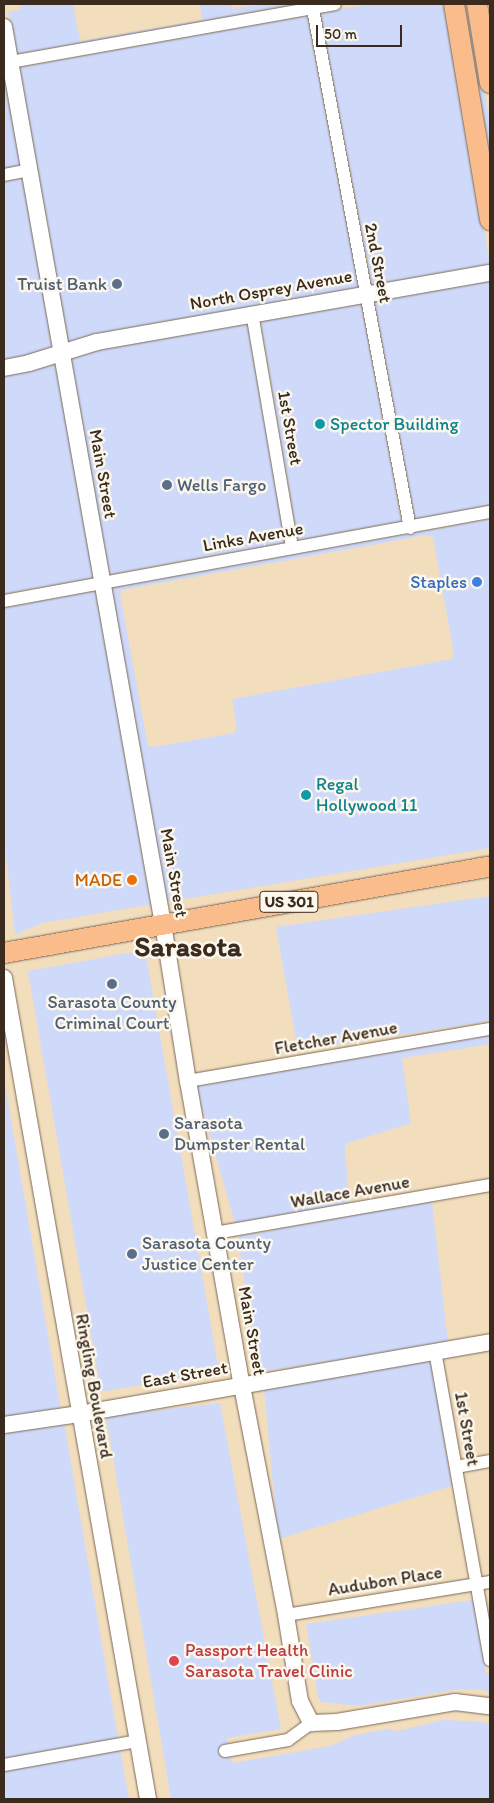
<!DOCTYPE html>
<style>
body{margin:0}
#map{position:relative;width:494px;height:1803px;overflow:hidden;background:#f2ddbd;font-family:Itim,sans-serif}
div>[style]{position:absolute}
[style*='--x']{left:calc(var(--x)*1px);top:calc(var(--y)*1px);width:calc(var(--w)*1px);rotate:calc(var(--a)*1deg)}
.built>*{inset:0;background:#cfdafa}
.roads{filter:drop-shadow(0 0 1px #7b6956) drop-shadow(0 0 1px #7b6956)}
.minor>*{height:12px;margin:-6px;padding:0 6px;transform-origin:6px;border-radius:6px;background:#fff}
.tertiary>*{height:16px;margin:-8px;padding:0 8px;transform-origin:8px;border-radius:8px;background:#fff}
.primary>*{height:20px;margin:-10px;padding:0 10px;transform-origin:10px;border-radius:10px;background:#fabc8b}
.dots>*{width:14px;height:14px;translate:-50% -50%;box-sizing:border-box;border:2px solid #fbf7ec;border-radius:50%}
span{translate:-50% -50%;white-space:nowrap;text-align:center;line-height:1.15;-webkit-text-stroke:5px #fbf7ec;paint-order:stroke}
.shield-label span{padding:1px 4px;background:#fbf7ec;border:1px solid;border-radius:4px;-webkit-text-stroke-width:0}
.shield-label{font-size:16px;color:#3b2a1e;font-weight:700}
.street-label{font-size:18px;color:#3b2a1e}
.service-label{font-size:18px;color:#4e5e75}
.right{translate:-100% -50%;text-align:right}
.left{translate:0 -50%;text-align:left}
.culture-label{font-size:18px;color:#0d838f}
.shop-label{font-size:18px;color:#366cbe}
.food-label{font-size:18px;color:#c56008}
.health-label{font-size:18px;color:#be3a42}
.town-label{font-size:28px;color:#3b2a1e;font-weight:700}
.frame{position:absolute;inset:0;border:5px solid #3b2a1e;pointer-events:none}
.scale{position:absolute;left:316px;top:25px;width:86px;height:22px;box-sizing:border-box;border:2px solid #3b2a1e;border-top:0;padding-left:6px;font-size:15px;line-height:18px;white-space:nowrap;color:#3b2a1e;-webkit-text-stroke:4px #fbf7ec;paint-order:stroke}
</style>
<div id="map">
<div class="built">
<i style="clip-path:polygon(20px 4px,73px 4px,80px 41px,202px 20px,200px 4px,231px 4px,232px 9px,262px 4px,302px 4px,16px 55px,8px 12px,21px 10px)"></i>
<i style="clip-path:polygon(370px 4px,447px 4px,490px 266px,372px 287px,320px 13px)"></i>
<i style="clip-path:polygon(461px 4px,470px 4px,490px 124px,490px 180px)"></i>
<i style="clip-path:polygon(307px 15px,359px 289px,66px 346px,18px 67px)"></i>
<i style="clip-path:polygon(4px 65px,22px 165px,4px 169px)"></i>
<i style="clip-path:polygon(24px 177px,53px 350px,4px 362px,4px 182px)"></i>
<i style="clip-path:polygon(490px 279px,490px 506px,415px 521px,374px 299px)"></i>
<i style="clip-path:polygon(361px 301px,402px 524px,298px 541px,260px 318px)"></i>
<i style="clip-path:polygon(247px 321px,285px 543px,107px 575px,68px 357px,98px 348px)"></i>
<i style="clip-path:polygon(55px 361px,94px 578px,4px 594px,4px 374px)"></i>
<i style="clip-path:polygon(evenodd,490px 519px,490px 848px,166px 902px,109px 587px,490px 519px,427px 535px,433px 537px,454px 654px,452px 659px,232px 699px,237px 727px,234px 733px,153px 747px,148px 746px,120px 594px,122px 590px,427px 535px)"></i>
<i style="clip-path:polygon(96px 589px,153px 904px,42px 923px,15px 935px,4px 838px,4px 607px)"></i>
<i style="clip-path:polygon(490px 896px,490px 1021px,298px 1051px,276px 927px)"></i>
<i style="clip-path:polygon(145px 950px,219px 1371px,101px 1392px,28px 971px)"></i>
<i style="clip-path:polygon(490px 1034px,490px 1044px,402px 1058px,411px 1123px,345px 1144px,349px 1203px,237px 1223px,234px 1220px,196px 1086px)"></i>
<i style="clip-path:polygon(4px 1078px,61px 1411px,4px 1419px)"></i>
<i style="clip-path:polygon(432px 1201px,448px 1343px,258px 1372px,238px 1239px,240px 1236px)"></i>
<i style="clip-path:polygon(430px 1358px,452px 1486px,278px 1539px,264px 1388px)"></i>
<i style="clip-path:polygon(220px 1403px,281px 1729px,227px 1738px,232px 1763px,330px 1746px,355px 1735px,388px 1729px,398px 1731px,443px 1720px,483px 1722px,490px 1724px,490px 1799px,171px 1799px,106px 1416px)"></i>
<i style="clip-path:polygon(64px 1422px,118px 1738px,4px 1759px,4px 1431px)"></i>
<i style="clip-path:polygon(473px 1600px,486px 1673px,490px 1673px,490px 1693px,483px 1690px,460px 1689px,359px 1706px,321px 1702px,318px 1696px,306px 1624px)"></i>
<i style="clip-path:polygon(120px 1750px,129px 1799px,4px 1799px,4px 1771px)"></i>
</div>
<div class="roads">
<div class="minor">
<i style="--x:312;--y:4;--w:533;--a:79.41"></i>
<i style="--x:10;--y:62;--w:330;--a:-10.1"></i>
<i style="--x:4;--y:175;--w:26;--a:-11"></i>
<i style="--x:252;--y:313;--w:238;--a:80.3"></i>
<i style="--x:4;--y:601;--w:494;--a:-10.4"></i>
<i style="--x:188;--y:1081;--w:306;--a:-9.8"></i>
<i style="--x:215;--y:1233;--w:279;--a:-9.9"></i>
<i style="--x:435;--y:1351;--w:314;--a:79.9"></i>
<i style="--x:456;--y:1467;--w:35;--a:-10"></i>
<i style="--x:286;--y:1615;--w:207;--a:-9.2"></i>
<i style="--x:225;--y:1751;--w:64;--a:-9.9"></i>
<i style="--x:288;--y:1740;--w:29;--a:-36"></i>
<i style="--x:4;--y:1765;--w:135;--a:-10.2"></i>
</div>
<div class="tertiary">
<i style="--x:4;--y:27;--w:911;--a:79.95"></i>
<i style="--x:163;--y:924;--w:159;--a:81"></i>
<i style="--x:188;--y:1081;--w:310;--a:80"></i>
<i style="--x:242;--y:1386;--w:233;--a:79.1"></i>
<i style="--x:286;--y:1615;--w:87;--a:80.8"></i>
<i style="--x:300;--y:1701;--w:25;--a:63"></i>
<i style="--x:311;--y:1723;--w:26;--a:-2"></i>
<i style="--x:337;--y:1722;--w:120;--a:-9.6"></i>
<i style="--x:455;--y:1702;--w:35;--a:7"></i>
<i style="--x:4;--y:368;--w:25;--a:-11"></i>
<i style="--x:29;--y:363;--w:71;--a:-17.2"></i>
<i style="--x:97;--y:342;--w:399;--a:-10"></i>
<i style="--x:4;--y:978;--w:834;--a:80.05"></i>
<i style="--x:4;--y:1425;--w:76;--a:-8.3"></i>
<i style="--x:79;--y:1414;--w:417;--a:-9.9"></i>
</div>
<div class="primary">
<i style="--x:454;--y:4;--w:219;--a:80.5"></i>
<i style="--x:477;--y:4;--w:80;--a:80.7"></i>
<i style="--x:4;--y:953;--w:494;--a:-10.1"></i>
</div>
</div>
<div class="dots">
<i style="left:117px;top:284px;background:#5c6f8a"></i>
<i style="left:320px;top:424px;background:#0f9aa8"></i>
<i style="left:167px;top:485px;background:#5c6f8a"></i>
<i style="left:477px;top:582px;background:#3f7fe0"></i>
<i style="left:306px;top:795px;background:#0f9aa8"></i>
<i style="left:132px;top:880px;background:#e8710a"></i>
<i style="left:112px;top:984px;background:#5c6f8a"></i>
<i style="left:164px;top:1134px;background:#5c6f8a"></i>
<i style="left:132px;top:1254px;background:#5c6f8a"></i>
<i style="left:174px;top:1661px;background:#e0444e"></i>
</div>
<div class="shield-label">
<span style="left:289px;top:902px">US 301</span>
</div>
<div class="street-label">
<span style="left:378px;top:263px;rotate:79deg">2nd Street</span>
<span style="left:271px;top:290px;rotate:-10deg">North Osprey Avenue</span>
<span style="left:290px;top:428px;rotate:80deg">1st Street</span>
<span style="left:103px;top:474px;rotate:80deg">Main Street</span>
<span style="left:253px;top:537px;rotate:-10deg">Links Avenue</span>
<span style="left:174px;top:873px;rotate:80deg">Main Street</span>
<span style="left:336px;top:1038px;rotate:-10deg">Fletcher Avenue</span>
<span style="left:350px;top:1192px;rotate:-10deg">Wallace Avenue</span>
<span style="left:252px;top:1331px;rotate:80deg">Main Street</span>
<span style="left:185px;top:1375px;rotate:-10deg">East Street</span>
<span style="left:94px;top:1386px;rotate:80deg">Ringling Boulevard</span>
<span style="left:467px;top:1429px;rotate:80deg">1st Street</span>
<span style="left:385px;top:1581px;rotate:-9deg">Audubon Place</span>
</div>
<div class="service-label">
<span class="right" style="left:107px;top:284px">Truist Bank</span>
<span class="left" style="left:177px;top:485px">Wells Fargo</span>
<span style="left:112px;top:1013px">Sarasota County<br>Criminal Court</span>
<span class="left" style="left:174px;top:1134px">Sarasota<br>Dumpster Rental</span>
<span class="left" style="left:142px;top:1254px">Sarasota County<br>Justice Center</span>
</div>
<div class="culture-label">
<span class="left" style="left:330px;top:424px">Spector Building</span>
<span class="left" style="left:316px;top:795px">Regal<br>Hollywood 11</span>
</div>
<div class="shop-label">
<span class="right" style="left:467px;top:582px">Staples</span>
</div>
<div class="food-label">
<span class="right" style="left:122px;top:880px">MADE</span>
</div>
<div class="health-label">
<span class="left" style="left:185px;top:1661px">Passport Health<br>Sarasota Travel Clinic</span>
</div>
<div class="town-label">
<span style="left:188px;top:946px">Sarasota</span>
</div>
<div class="frame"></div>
<div class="scale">50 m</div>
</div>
